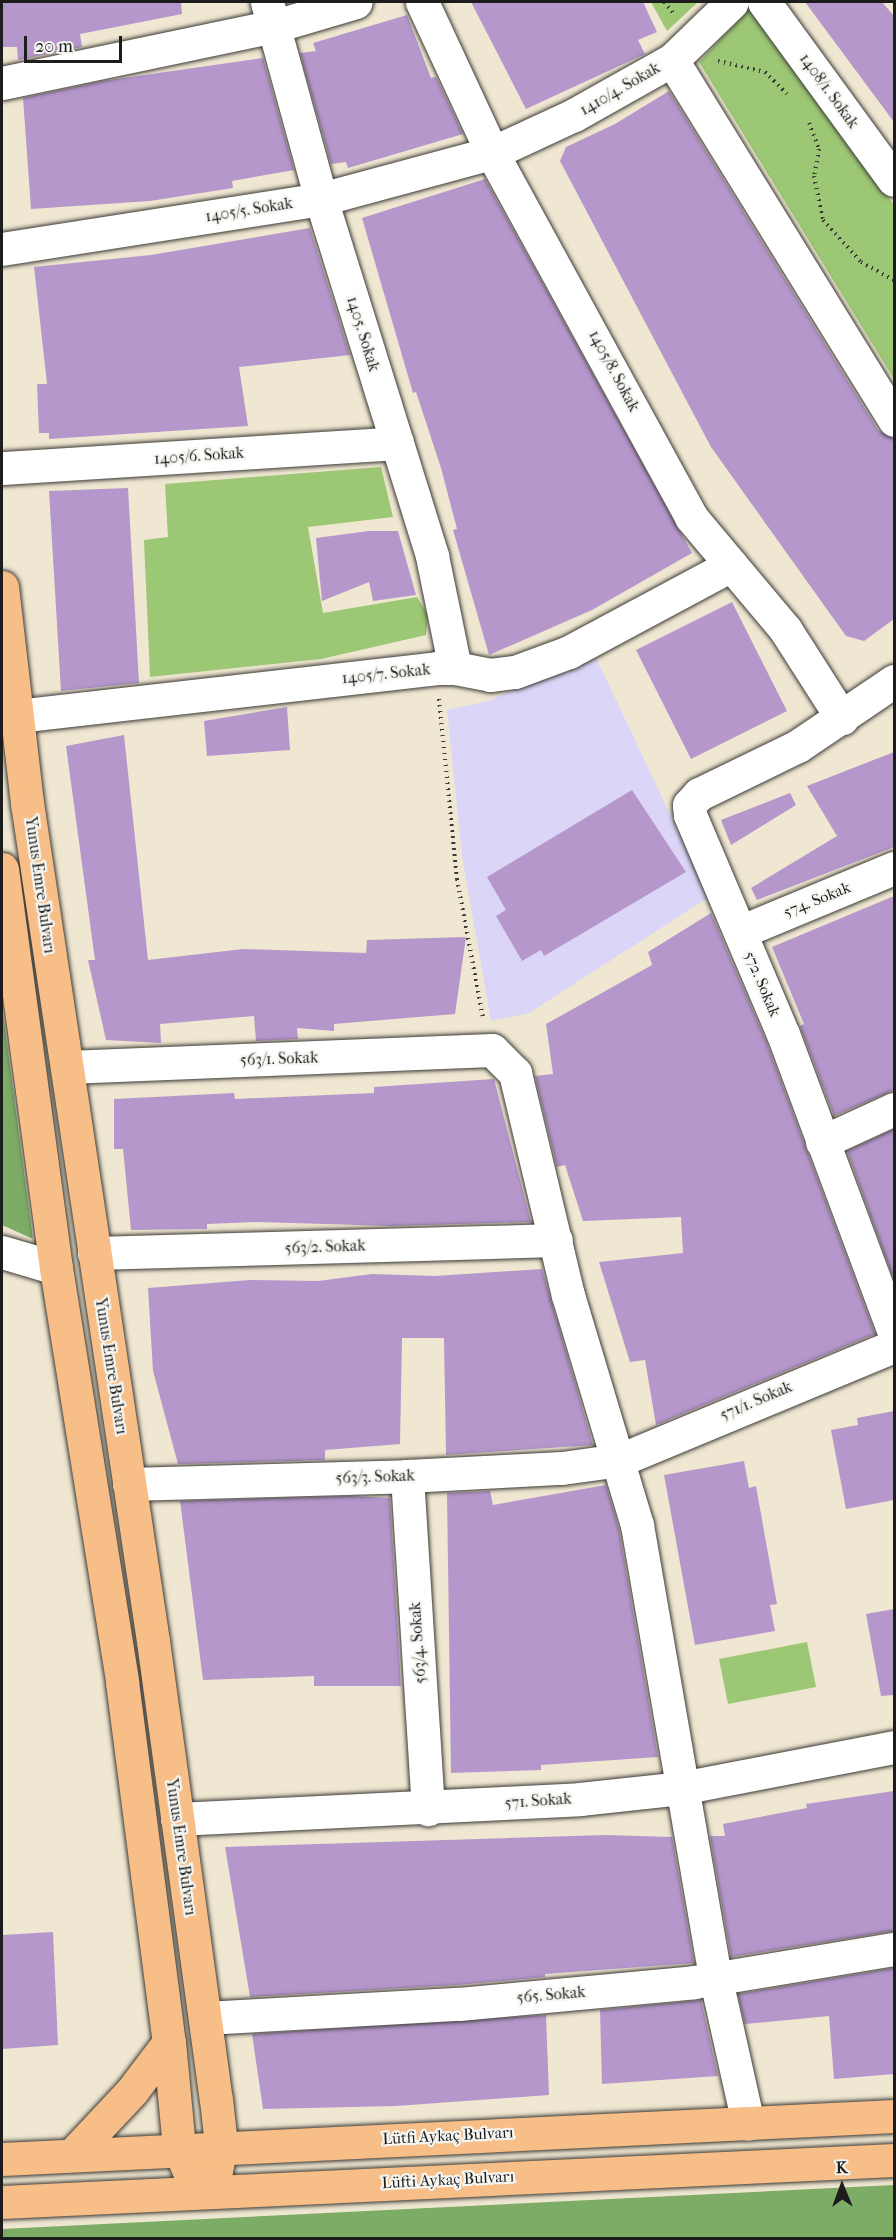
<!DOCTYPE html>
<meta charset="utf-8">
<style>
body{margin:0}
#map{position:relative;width:896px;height:2240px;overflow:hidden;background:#efe7d1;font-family:"IM FELL French Canon",serif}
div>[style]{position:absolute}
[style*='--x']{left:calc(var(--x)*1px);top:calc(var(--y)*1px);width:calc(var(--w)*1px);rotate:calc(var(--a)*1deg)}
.built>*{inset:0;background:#dbd6f7}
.green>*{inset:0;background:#9cc774}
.forest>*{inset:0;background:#7dac66}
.building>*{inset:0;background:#b697cc}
.path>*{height:4px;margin-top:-2px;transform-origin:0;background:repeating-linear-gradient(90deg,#3c3a37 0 1.5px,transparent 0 6px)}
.roads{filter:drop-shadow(0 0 2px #3c3a37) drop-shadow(0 0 2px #3c3a37)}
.minor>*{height:33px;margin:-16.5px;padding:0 16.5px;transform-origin:16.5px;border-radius:16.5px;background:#fff}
.major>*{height:33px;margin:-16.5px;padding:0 16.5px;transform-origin:16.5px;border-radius:16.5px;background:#f7be87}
span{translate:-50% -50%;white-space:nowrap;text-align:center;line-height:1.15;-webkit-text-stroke:4.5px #f6f6f2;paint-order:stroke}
.street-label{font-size:16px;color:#1c1c1c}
.frame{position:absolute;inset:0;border:3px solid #1c1c1c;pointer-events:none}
.north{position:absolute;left:812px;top:2156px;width:60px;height:60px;-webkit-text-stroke:4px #f6f6f2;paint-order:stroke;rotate:359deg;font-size:16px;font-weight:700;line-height:24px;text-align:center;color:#1c1c1c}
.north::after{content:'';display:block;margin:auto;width:21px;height:27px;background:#1c1c1c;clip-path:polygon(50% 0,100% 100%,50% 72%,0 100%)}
.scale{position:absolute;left:24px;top:36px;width:98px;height:27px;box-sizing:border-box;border:3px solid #1c1c1c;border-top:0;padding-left:8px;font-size:18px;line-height:21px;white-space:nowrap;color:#1c1c1c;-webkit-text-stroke:4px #f6f6f2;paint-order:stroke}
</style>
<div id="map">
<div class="built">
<i style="clip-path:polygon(594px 653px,709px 897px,529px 1013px,491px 1021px,462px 856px,447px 710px,488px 701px)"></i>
</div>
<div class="green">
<i style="clip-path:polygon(651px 2px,698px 2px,667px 31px)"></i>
<i style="clip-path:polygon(751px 7px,894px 205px,894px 379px,699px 62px)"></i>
<i style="clip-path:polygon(381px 467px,393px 517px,308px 527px,323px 613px,417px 597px,428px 615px,426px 635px,321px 659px,150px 677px,144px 540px,168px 537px,165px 484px)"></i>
<i style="clip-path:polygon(807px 1642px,816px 1687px,728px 1704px,719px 1659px)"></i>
</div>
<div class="forest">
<i style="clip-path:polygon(2px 1006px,4px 1022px,33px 1239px,2px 1225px)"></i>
<i style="clip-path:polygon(894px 2185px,894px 2238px,2px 2238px,2px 2229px)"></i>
</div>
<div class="building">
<i style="clip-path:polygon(2px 2px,181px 2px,182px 14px,80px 34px,82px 47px,18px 60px,17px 47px,2px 47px)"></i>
<i style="clip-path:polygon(471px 2px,643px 2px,657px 32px,638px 40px,645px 54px,526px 109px)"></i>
<i style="clip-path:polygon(805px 2px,882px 2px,894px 16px,894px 122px)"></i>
<i style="clip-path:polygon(407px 15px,431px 78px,436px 77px,463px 134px,348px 168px,346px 162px,331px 164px,300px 53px,316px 51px,313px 43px)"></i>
<i style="clip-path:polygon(263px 58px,294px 170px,232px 181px,233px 188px,150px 201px,31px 209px,23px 98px,103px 81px)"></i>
<i style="clip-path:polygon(669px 91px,878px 430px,894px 439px,894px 619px,864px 641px,846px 636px,711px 447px,560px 161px,566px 147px,615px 124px)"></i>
<i style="clip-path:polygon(485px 179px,692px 553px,592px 610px,489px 655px,453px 530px,457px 529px,441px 468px,416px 392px,413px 393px,362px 218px)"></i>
<i style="clip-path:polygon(310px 228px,350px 355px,239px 367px,248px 426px,49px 439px,49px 433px,39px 433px,37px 384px,47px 384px,34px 267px,151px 255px)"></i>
<i style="clip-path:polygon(128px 488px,139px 683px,61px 691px,49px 491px)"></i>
<i style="clip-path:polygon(369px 531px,398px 531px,416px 595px,373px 601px,369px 582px,322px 601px,316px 538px)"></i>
<i style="clip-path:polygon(732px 602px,787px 711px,691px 759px,636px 650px)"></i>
<i style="clip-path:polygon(287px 707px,290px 750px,207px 756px,204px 721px)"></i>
<i style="clip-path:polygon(124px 735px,148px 960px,243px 949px,366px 953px,367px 940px,466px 937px,455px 1014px,334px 1024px,334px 1031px,297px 1028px,298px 1039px,256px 1041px,254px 1016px,160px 1024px,161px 1043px,106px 1040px,88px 960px,95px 960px,66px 746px)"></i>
<i style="clip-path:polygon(894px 752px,894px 847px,757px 900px,751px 888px,837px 836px,807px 786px)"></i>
<i style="clip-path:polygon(632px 790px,686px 872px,544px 956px,541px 950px,522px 961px,496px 916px,506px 910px,487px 877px)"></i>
<i style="clip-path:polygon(790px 793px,796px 805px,731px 845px,721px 820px)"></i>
<i style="clip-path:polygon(894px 896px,894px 1090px,834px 1116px,800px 1026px,804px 1024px,772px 947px)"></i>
<i style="clip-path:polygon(711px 913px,766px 1041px,875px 1334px,656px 1425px,645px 1360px,630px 1362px,599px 1262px,683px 1253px,681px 1217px,583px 1221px,565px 1165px,557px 1167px,535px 1076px,553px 1074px,546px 1024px,652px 965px,648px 952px)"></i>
<i style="clip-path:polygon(494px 1079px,531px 1222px,392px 1226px,258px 1222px,207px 1224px,207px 1229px,131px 1230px,123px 1149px,114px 1149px,114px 1099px,234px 1093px,235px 1099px,374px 1093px,374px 1087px)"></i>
<i style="clip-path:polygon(894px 1129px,894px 1280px,847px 1151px)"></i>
<i style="clip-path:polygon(542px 1269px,593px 1445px,446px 1455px,444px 1338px,402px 1338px,400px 1444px,325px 1450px,325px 1460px,178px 1464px,153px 1371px,148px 1288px,250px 1280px,318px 1281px,372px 1274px,435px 1276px)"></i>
<i style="clip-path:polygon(894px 1411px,894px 1500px,846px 1509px,831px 1430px,858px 1425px,857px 1418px)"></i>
<i style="clip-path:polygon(744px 1461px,749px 1488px,756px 1486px,777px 1604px,770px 1605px,775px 1631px,695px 1645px,664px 1475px)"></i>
<i style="clip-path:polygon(606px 1485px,619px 1529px,658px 1757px,541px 1765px,541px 1770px,451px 1773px,447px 1493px,490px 1491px,493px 1505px)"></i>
<i style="clip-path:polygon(348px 1496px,390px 1498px,401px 1686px,314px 1686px,314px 1676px,203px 1680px,180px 1501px)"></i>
<i style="clip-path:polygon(894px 1609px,894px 1695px,881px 1696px,866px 1614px)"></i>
<i style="clip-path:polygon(894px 1791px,894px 1931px,731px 1957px,710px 1836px,725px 1836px,723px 1824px,807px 1808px,806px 1804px)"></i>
<i style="clip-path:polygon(606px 1835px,672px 1837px,694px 1963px,545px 1974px,545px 1977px,458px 1985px,250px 1997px,225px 1847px)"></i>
<i style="clip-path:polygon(53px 1932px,58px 2045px,2px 2049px,2px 1935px)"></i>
<i style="clip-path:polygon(894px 1968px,894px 2074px,834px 2079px,829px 2016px,745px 2024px,738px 1994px)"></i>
<i style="clip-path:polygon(701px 2000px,718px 2076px,602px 2084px,600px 2010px)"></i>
<i style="clip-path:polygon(546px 2015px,549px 2095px,396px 2106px,263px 2109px,252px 2034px)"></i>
</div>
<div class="path">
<i style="--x:664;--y:2;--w:16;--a:50"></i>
<i style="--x:718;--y:61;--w:48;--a:13.2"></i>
<i style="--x:765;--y:72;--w:31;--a:45"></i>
<i style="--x:809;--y:123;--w:28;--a:69"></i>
<i style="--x:819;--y:149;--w:27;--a:100"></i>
<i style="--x:814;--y:176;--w:45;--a:78.4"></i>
<i style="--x:823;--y:220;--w:57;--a:47.9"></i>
<i style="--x:861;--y:262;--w:38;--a:29"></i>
<i style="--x:439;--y:699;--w:181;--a:84.3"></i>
<i style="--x:457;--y:879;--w:141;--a:79.4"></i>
</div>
<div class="roads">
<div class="minor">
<i style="--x:267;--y:2;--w:204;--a:74.7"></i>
<i style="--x:321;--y:199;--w:374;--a:72.7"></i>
<i style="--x:432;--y:556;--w:114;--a:78.4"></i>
<i style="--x:422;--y:2;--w:166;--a:65.1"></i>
<i style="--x:492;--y:153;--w:415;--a:61.3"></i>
<i style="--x:691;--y:517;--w:146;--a:50"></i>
<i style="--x:785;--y:629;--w:106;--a:57.4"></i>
<i style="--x:764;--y:2;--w:220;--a:53.9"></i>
<i style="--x:672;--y:60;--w:423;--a:58.3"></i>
<i style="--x:2;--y:83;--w:279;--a:-11.8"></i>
<i style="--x:275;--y:26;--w:84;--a:-16.5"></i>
<i style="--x:2;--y:249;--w:323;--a:-8.9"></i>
<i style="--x:321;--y:199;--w:177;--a:-15.1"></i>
<i style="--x:492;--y:153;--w:90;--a:-24.9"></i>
<i style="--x:574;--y:115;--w:112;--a:-29.3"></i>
<i style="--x:672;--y:60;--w:83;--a:-44"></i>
<i style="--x:2;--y:468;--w:396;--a:-3.6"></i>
<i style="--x:894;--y:681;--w:116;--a:145.9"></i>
<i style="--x:798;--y:746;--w:110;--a:154.1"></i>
<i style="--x:699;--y:794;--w:15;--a:132"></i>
<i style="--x:689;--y:805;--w:10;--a:84"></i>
<i style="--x:690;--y:815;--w:238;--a:67"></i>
<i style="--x:783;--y:1034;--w:318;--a:69.6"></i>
<i style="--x:17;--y:716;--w:423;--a:-6.5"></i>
<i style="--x:437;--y:668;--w:18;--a:0"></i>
<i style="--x:455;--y:668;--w:36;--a:11"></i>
<i style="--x:490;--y:675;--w:25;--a:-7"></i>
<i style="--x:515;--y:672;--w:58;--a:-20.3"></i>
<i style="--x:569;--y:652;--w:184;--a:-28.2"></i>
<i style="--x:740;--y:932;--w:167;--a:-22.6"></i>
<i style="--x:67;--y:1067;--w:425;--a:-2.3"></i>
<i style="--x:492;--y:1050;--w:33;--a:45"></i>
<i style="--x:515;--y:1073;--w:228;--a:76.6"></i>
<i style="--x:568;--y:1295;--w:240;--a:73.3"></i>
<i style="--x:637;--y:1525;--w:462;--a:80.2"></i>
<i style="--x:716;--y:1980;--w:147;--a:77.4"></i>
<i style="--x:822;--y:1142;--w:79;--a:-24.6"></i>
<i style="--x:2;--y:1252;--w:56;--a:16.5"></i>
<i style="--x:94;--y:1253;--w:462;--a:-1.6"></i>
<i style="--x:407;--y:1476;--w:334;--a:86.4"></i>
<i style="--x:129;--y:1484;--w:278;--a:-1.6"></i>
<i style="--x:407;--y:1476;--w:155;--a:-3"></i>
<i style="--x:562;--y:1468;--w:59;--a:-7.9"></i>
<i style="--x:620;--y:1460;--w:297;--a:-22.6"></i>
<i style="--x:177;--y:1819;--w:403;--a:-2.8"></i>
<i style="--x:580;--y:1799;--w:102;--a:-6.2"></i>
<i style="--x:681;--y:1788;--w:217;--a:-10.9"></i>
<i style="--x:205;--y:2018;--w:254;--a:-3.2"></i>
<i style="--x:459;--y:2004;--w:236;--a:-5.3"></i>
<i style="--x:694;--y:1982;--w:203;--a:-9.4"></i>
</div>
<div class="major">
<i style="--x:2;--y:587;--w:217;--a:83.4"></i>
<i style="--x:27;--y:803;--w:847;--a:81.45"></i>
<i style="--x:153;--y:1641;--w:462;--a:82.2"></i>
<i style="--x:216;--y:2099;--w:46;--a:83.8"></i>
<i style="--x:221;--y:2145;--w:37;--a:101"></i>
<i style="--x:214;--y:2181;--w:13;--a:122"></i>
<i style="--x:2;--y:869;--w:403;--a:82.3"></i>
<i style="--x:56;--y:1268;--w:419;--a:80.9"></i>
<i style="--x:122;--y:1682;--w:363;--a:82.6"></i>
<i style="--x:169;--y:2042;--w:106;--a:84.6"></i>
<i style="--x:179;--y:2148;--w:34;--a:67"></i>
<i style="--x:192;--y:2179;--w:20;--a:41"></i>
<i style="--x:72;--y:2155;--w:88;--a:-46.8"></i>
<i style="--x:132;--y:2091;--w:61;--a:-52.9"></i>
<i style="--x:2;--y:2159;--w:893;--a:-2.76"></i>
<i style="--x:2;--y:2202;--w:893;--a:-2.7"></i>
</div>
</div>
<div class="street-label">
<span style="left:620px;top:89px;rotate:-30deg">1410/4. Sokak</span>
<span style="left:829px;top:91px;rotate:54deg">1408/1. Sokak</span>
<span style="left:249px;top:210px;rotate:-9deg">1405/5. Sokak</span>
<span style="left:363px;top:334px;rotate:73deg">1405. Sokak</span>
<span style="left:614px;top:371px;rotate:62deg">1405/8. Sokak</span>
<span style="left:199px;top:456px;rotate:-4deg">1405/6. Sokak</span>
<span style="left:386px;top:674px;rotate:-6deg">1405/7. Sokak</span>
<span style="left:40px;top:885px;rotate:82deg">Yunus Emre Bulvarı</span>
<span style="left:817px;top:900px;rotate:-22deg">574. Sokak</span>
<span style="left:762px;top:984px;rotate:67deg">572. Sokak</span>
<span style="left:279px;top:1059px;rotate:-2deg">563/1. Sokak</span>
<span style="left:325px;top:1247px;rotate:-2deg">563/2. Sokak</span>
<span style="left:111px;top:1366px;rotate:81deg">Yunus Emre Bulvarı</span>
<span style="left:756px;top:1401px;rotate:-23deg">571/1. Sokak</span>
<span style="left:375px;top:1477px;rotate:-2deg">563/3. Sokak</span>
<span style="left:418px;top:1643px;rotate:-94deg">563/4. Sokak</span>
<span style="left:538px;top:1801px;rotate:-4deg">571. Sokak</span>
<span style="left:181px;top:1847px;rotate:82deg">Yunus Emre Bulvarı</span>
<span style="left:551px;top:1995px;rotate:-5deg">565. Sokak</span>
<span style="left:448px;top:2136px;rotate:-3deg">Lütfi Aykaç Bulvarı</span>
<span style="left:448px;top:2180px;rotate:-3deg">Lüfti Aykaç Bulvarı</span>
</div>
<div class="frame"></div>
<div class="north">K</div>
<div class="scale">20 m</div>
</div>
